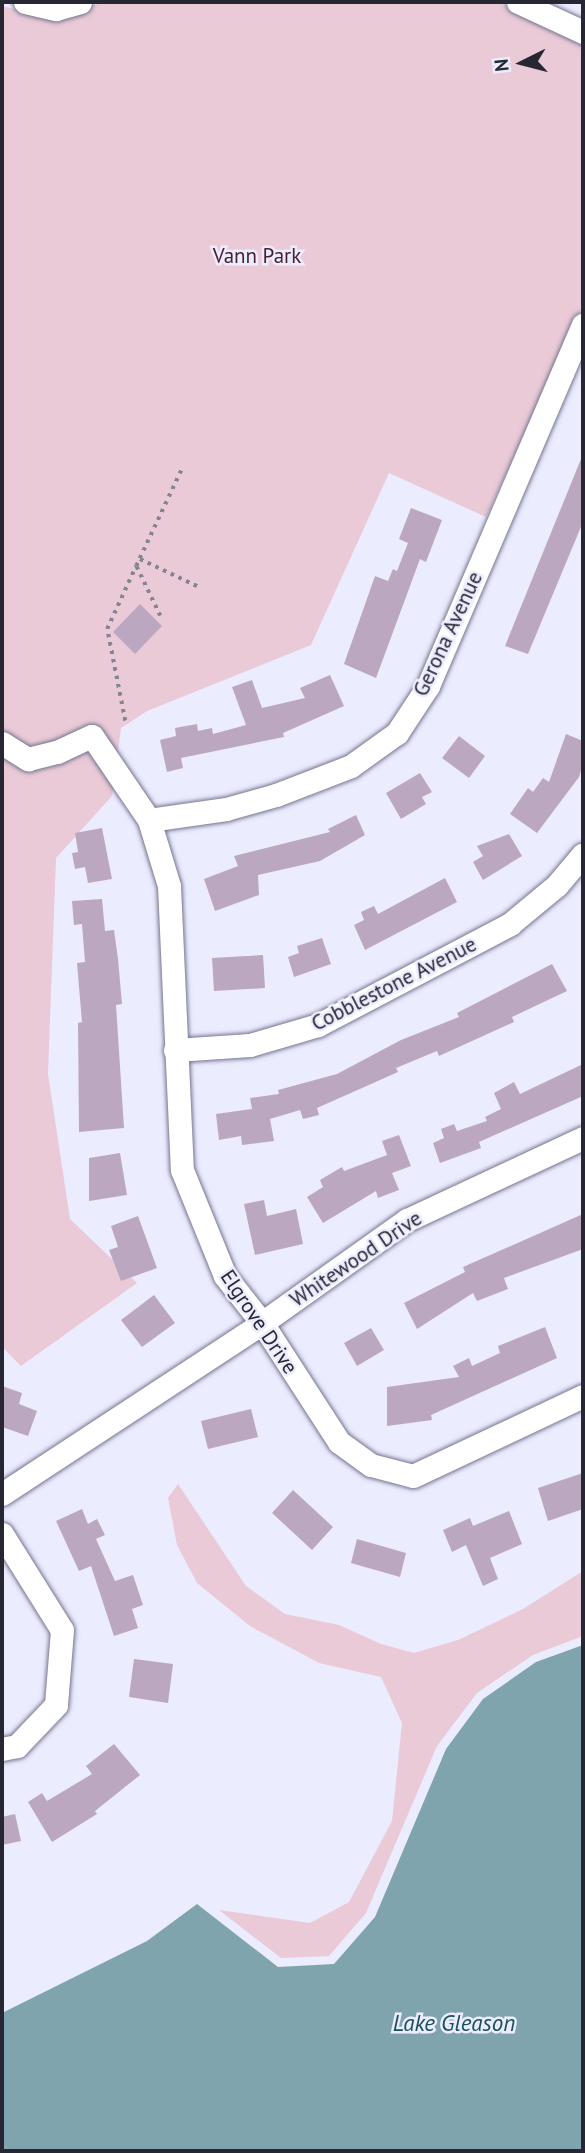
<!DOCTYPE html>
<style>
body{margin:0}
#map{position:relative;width:585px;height:2153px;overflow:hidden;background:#ebecfe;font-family:"PT Sans",sans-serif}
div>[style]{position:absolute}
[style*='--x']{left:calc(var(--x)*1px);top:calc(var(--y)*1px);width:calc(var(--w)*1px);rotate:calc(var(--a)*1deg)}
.green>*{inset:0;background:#eacad6}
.water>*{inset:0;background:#7fa4ad}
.building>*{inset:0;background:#bca7c1}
.path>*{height:3.5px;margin-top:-1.75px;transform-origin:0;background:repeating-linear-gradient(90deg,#848493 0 3.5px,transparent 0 8.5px)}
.roads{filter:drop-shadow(0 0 2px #757591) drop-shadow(0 0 2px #757591)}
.minor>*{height:23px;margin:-11.5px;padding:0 11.5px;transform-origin:11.5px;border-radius:11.5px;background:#fff}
span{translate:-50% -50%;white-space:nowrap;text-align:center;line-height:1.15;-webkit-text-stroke:5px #ebecfe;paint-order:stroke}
.park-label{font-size:21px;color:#4a1d31}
.street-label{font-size:21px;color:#272733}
.water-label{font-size:23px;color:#194f5b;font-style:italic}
.frame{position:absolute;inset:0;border:4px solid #272733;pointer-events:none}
.north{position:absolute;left:487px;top:28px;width:70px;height:70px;-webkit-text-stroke:5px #ebecfe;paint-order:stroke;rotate:264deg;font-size:19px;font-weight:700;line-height:28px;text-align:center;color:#272733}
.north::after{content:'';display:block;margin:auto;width:24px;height:32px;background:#272733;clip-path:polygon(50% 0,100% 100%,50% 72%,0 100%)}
</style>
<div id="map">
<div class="green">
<i style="clip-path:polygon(106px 2px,499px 2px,583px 45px,583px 306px,486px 517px,389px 473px,311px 645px,147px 711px,121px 728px,112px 796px,56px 858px,48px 1074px,70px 1219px,137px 1283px,21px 1366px,2px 1347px,2px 6px,47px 17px)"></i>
<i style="clip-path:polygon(178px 1484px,246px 1586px,285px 1614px,339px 1625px,381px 1644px,414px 1653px,458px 1640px,523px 1609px,583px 1571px,583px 1636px,533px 1655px,477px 1693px,437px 1746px,366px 1913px,329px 1956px,281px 1958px,219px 1910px,310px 1923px,349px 1902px,392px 1821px,402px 1723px,381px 1677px,319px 1663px,250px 1626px,197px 1583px,177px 1545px,168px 1498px)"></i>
</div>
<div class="water">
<i style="clip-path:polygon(583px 1645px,583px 2151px,2px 2151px,2px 2013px,147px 1941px,197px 1904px,278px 1967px,334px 1964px,375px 1917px,446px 1749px,483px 1699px,536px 1662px)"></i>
</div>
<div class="building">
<i style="clip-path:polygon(583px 454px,583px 522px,528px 654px,505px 646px)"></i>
<i style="clip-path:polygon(411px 508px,442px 520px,426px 562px,420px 559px,376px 678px,344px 664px,375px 576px,388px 581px,393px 569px,397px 571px,408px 543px,399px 539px)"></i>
<i style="clip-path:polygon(140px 604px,162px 626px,135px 654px,113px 632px)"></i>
<i style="clip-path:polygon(330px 675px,344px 706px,283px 733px,284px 737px,181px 758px,183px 768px,167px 772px,160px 740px,176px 736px,175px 728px,197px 724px,198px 731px,212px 728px,213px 734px,246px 725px,232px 687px,252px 680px,262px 708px,305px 698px,300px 688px)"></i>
<i style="clip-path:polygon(566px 734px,583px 741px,583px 764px,579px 777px,537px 833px,510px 814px,528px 788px,533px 792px,543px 778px,549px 782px)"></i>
<i style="clip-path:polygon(459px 736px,485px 756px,469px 778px,442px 758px)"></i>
<i style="clip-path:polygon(420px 773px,432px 792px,422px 797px,426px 804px,401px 819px,386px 793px)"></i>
<i style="clip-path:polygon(356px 815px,365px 835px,320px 861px,258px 875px,259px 895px,215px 911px,204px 879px,238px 866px,234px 856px,330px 832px,328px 829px)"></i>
<i style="clip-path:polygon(102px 828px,112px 879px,88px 883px,85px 867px,75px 869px,72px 853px,78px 852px,75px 833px)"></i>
<i style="clip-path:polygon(509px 834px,522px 856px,483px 880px,473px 862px,483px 856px,477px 846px)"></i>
<i style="clip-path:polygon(445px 878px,457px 902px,365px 950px,354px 925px,364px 920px,361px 912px,374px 906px,378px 914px)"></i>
<i style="clip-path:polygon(102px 899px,105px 931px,114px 930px,118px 959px,122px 1004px,116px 1005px,124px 1128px,79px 1132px,78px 1023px,82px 1022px,77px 963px,85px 962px,82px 924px,74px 925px,72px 901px)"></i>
<i style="clip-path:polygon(322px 938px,331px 964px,294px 977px,288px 957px,299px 953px,297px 946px)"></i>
<i style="clip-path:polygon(263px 955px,265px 988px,214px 991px,212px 958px)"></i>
<i style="clip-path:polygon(552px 964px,567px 991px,512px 1017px,514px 1022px,439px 1056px,437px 1051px,396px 1068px,398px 1072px,317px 1108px,319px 1115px,303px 1119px,300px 1110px,270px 1119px,274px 1141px,242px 1145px,241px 1136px,219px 1140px,216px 1114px,252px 1109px,250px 1098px,279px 1094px,278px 1090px,337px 1074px,401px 1040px,459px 1017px,457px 1013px)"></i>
<i style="clip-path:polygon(583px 1064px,583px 1096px,479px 1142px,481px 1148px,440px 1163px,433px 1143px,444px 1138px,441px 1129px,454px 1124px,457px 1131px,487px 1121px,485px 1117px,501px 1109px,494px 1093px,514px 1082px,520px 1094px)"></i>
<i style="clip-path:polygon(399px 1135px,411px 1166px,392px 1173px,399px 1190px,378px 1198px,376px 1191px,323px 1223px,307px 1197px,323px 1187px,320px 1180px,342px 1167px,344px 1171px,387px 1155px,382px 1141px)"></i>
<i style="clip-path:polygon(120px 1153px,127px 1195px,89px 1201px,89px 1158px)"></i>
<i style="clip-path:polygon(264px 1200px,267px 1216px,296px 1209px,303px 1244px,255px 1255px,244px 1204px)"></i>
<i style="clip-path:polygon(583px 1214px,583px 1249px,504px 1278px,508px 1289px,477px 1301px,473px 1293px,417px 1329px,404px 1303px,465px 1272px,463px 1267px)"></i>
<i style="clip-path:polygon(138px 1216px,157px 1268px,121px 1281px,109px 1250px,118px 1247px,111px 1226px)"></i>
<i style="clip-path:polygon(154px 1295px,175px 1323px,142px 1347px,121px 1320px)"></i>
<i style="clip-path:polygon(545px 1327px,557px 1358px,431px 1415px,432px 1420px,387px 1426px,387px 1387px,459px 1377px,453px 1366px,469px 1358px,472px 1366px,500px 1353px,498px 1346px)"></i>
<i style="clip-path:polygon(371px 1328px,384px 1350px,357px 1366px,344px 1343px)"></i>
<i style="clip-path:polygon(2px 1386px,22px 1393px,19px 1404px,37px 1411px,28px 1436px,2px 1427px)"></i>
<i style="clip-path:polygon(251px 1409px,258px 1437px,208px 1449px,201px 1421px)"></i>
<i style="clip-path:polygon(583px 1473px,583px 1509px,548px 1521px,538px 1488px)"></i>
<i style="clip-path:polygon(293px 1490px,333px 1527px,312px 1550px,272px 1513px)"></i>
<i style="clip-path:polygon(82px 1509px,88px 1524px,97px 1519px,105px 1535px,96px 1539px,115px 1581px,133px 1575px,143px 1605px,132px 1609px,138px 1628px,114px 1636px,91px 1566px,79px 1571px,56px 1521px)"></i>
<i style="clip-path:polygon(509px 1511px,522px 1544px,490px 1558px,498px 1579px,483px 1586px,466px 1545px,452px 1552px,443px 1530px,470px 1518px,473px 1526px)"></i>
<i style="clip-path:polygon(357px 1539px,406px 1553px,400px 1577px,351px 1563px)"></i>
<i style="clip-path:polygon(134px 1659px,173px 1664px,168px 1703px,129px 1697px)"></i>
<i style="clip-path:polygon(114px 1744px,140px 1775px,95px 1811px,97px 1814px,52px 1842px,28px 1802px,42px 1793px,47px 1801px,92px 1774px,86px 1766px)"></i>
<i style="clip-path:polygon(15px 1814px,21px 1841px,2px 1845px,2px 1817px)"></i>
</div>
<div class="path">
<i style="--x:140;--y:559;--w:68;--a:25.4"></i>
<i style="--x:160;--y:616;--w:55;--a:-115.6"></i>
<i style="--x:136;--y:566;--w:110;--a:-64.8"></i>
<i style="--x:125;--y:721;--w:94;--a:-101.1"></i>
<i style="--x:107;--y:629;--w:69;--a:-65.3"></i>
</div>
<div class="roads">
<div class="minor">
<i style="--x:25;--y:2;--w:32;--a:13"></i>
<i style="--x:56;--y:9;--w:25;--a:-16"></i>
<i style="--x:518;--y:2;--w:72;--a:24.8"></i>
<i style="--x:2;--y:743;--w:31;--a:32"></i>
<i style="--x:28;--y:759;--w:30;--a:-14"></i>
<i style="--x:57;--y:752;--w:38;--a:-25"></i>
<i style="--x:92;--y:736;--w:102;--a:55.8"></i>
<i style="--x:149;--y:820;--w:69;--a:73.1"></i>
<i style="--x:169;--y:886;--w:284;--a:87.4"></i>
<i style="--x:182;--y:1170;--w:114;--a:67.9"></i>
<i style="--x:225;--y:1276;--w:60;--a:51.8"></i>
<i style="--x:262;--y:1323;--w:142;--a:57.1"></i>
<i style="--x:339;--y:1442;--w:39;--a:36"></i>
<i style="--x:371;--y:1465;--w:43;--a:14.7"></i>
<i style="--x:413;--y:1476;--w:188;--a:-25.2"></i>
<i style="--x:149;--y:820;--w:78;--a:-8.1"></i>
<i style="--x:226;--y:809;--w:52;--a:-15.6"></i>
<i style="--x:276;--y:795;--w:80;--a:-21.1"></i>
<i style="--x:351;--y:766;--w:57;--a:-35.7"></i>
<i style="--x:397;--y:733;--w:56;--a:-56.6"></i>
<i style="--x:428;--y:686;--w:393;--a:-66.8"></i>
<i style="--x:175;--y:1050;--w:75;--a:-3.8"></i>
<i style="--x:250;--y:1045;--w:71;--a:-16.4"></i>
<i style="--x:318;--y:1025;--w:217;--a:-27.7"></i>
<i style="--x:510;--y:924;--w:61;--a:-39.7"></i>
<i style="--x:557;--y:885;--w:40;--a:-50"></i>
<i style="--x:2;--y:1494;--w:311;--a:-33.3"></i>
<i style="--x:262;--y:1323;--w:178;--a:-35.4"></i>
<i style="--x:407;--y:1220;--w:194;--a:-25"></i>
<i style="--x:2;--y:1534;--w:113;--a:58"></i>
<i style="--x:62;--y:1630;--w:75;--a:94.6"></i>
<i style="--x:56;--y:1705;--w:57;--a:133.6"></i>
<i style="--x:17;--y:1746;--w:15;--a:169"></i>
</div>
</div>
<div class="park-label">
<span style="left:257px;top:256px">Vann Park</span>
</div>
<div class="street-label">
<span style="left:448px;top:634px;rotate:-65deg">Gerona Avenue</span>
<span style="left:394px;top:984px;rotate:-27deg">Cobblestone Avenue</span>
<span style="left:356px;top:1259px;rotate:-34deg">Whitewood Drive</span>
<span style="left:259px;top:1322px;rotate:56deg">Elgrove Drive</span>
</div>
<div class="water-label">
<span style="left:454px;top:2023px">Lake Gleason</span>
</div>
<div class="frame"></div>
<div class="north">N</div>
</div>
